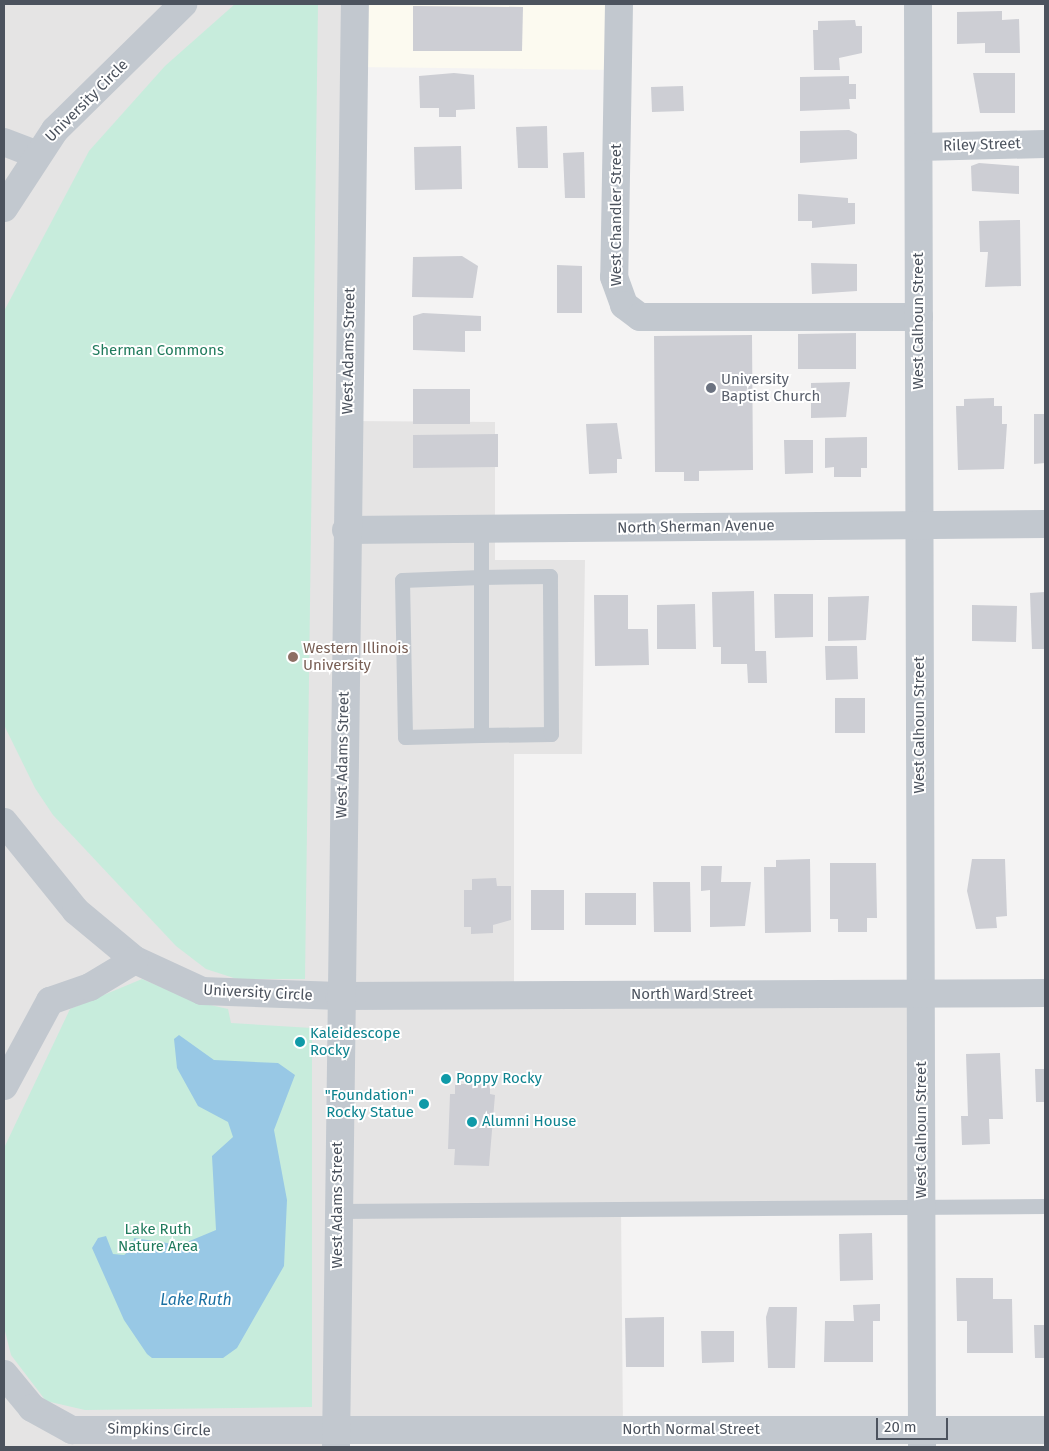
<!DOCTYPE html>
<style>
body{margin:0}
#map{position:relative;width:1049px;height:1451px;overflow:hidden;background:#f4f3f3;font-family:"Fira Sans",sans-serif}
div>[style]{position:absolute}
[style*='--x']{left:calc(var(--x)*1px);top:calc(var(--y)*1px);width:calc(var(--w)*1px);rotate:calc(var(--a)*1deg)}
.commercial>*{inset:0;background:#fcfaf0}
.education>*{inset:0;background:#e5e4e4}
.green>*{inset:0;background:#c7ecdc}
.water>*{inset:0;background:#98c8e5}
.building>*{inset:0;background:#cdced4}
.service>*{height:15px;margin:-7.5px;padding:0 7.5px;transform-origin:7.5px;border-radius:7.5px;background:#c2c8cf}
.minor>*{height:28px;margin:-14px;padding:0 14px;transform-origin:14px;border-radius:14px;background:#c2c8cf}
.tertiary>*{height:28px;margin:-14px;padding:0 14px;transform-origin:14px;border-radius:14px;background:#c2c8cf}
.dots>*{width:14px;height:14px;translate:-50% -50%;box-sizing:border-box;border:2px solid #fff;border-radius:50%}
span{translate:-50% -50%;white-space:nowrap;text-align:center;line-height:1.15;-webkit-text-stroke:4px #fff;paint-order:stroke}
.street-label{font-size:15px;color:#4c535e}
.park-label{font-size:15px;color:#217b5d}
.worship-label{font-size:15px;color:#5b616d}
.left{translate:0 -50%;text-align:left}
.education-label{font-size:15px;color:#785e54}
.culture-label{font-size:15px;color:#0d838f}
.right{translate:-100% -50%;text-align:right}
.water-label{font-size:16px;color:#1b70a2;font-style:italic}
.frame{position:absolute;inset:0;border:5px solid #4c535e;pointer-events:none}
.scale{position:absolute;left:876px;top:1418px;width:72px;height:22px;box-sizing:border-box;border:2px solid #4c535e;border-top:0;padding-left:6px;font-size:15px;line-height:18px;white-space:nowrap;color:#4c535e;-webkit-text-stroke:4px #fff;paint-order:stroke}
</style>
<div id="map">
<div class="commercial">
<i style="clip-path:polygon(355px 4px,619px 4px,618px 70px,354px 67px)"></i>
</div>
<div class="education">
<i style="clip-path:polygon(4px 4px,355px 4px,348px 421px,495px 422px,495px 560px,585px 560px,582px 754px,514px 754px,514px 995px,922px 994px,922px 1207px,621px 1207px,623px 1431px,336px 1433px,336px 1447px,4px 1447px)"></i>
</div>
<div class="green">
<i style="clip-path:polygon(235px 4px,318px 4px,305px 979px,237px 979px,206px 969px,176px 946px,53px 815px,35px 788px,4px 725px,4px 311px,89px 151px,165px 66px)"></i>
<i style="clip-path:polygon(142px 979px,197px 1002px,228px 1009px,231px 1023px,312px 1028px,312px 1407px,85px 1410px,46px 1401px,11px 1355px,4px 1327px,4px 1148px,70px 1009px)"></i>
</div>
<div class="water">
<i style="clip-path:polygon(179px 1035px,214px 1060px,278px 1063px,295px 1075px,274px 1130px,287px 1200px,284px 1266px,237px 1348px,223px 1358px,152px 1358px,147px 1354px,124px 1320px,92px 1248px,98px 1238px,106px 1236px,113px 1254px,124px 1255px,133px 1248px,134px 1238px,180px 1245px,216px 1230px,212px 1156px,233px 1137px,228px 1122px,198px 1106px,177px 1068px,174px 1039px)"></i>
</div>
<div class="building">
<i style="clip-path:polygon(413px 6px,523px 7px,522px 51px,413px 51px)"></i>
<i style="clip-path:polygon(1002px 11px,1002px 20px,1019px 19px,1020px 53px,985px 53px,985px 43px,957px 44px,957px 12px)"></i>
<i style="clip-path:polygon(855px 20px,856px 26px,862px 26px,862px 53px,839px 58px,840px 70px,814px 70px,813px 30px,818px 30px,818px 21px)"></i>
<i style="clip-path:polygon(454px 73px,474px 75px,475px 109px,456px 110px,456px 117px,439px 117px,439px 108px,420px 108px,419px 76px)"></i>
<i style="clip-path:polygon(973px 73px,1015px 73px,1015px 113px,980px 113px)"></i>
<i style="clip-path:polygon(849px 76px,849px 84px,856px 84px,856px 99px,849px 99px,850px 109px,800px 111px,800px 77px)"></i>
<i style="clip-path:polygon(683px 86px,684px 111px,652px 112px,651px 87px)"></i>
<i style="clip-path:polygon(547px 126px,548px 168px,518px 168px,516px 127px)"></i>
<i style="clip-path:polygon(849px 130px,857px 134px,857px 159px,800px 163px,800px 131px)"></i>
<i style="clip-path:polygon(461px 146px,462px 189px,415px 190px,414px 147px)"></i>
<i style="clip-path:polygon(584px 152px,585px 198px,565px 198px,563px 153px)"></i>
<i style="clip-path:polygon(979px 163px,1019px 166px,1019px 194px,972px 191px,971px 166px)"></i>
<i style="clip-path:polygon(798px 194px,848px 198px,848px 203px,855px 203px,855px 224px,812px 228px,812px 221px,798px 221px)"></i>
<i style="clip-path:polygon(1020px 220px,1021px 286px,985px 287px,988px 252px,980px 252px,979px 221px)"></i>
<i style="clip-path:polygon(462px 256px,478px 266px,473px 298px,412px 297px,413px 257px)"></i>
<i style="clip-path:polygon(811px 263px,857px 264px,857px 291px,812px 294px)"></i>
<i style="clip-path:polygon(557px 265px,582px 266px,582px 313px,557px 313px)"></i>
<i style="clip-path:polygon(423px 313px,481px 316px,481px 331px,465px 331px,465px 352px,413px 350px,413px 316px)"></i>
<i style="clip-path:polygon(856px 333px,856px 369px,798px 369px,798px 334px)"></i>
<i style="clip-path:polygon(752px 335px,753px 470px,699px 471px,699px 481px,684px 481px,684px 472px,655px 472px,654px 336px)"></i>
<i style="clip-path:polygon(850px 382px,846px 417px,811px 418px,811px 383px)"></i>
<i style="clip-path:polygon(413px 389px,470px 389px,470px 424px,413px 424px)"></i>
<i style="clip-path:polygon(994px 398px,994px 406px,1002px 406px,1002px 424px,1007px 424px,1004px 469px,958px 470px,956px 406px,964px 406px,964px 399px)"></i>
<i style="clip-path:polygon(1034px 414px,1045px 414px,1045px 463px,1034px 464px)"></i>
<i style="clip-path:polygon(617px 423px,622px 459px,617px 459px,617px 473px,589px 474px,586px 424px)"></i>
<i style="clip-path:polygon(498px 434px,498px 467px,413px 468px,413px 435px)"></i>
<i style="clip-path:polygon(867px 437px,867px 468px,861px 468px,861px 477px,834px 477px,834px 467px,825px 468px,825px 438px)"></i>
<i style="clip-path:polygon(784px 440px,813px 440px,813px 473px,785px 474px)"></i>
<i style="clip-path:polygon(754px 591px,755px 651px,766px 651px,767px 683px,748px 683px,747px 664px,721px 664px,721px 647px,713px 647px,712px 592px)"></i>
<i style="clip-path:polygon(1045px 592px,1045px 649px,1032px 649px,1030px 593px)"></i>
<i style="clip-path:polygon(774px 594px,813px 594px,813px 637px,775px 638px)"></i>
<i style="clip-path:polygon(594px 595px,628px 595px,628px 629px,648px 629px,649px 665px,595px 666px)"></i>
<i style="clip-path:polygon(869px 596px,866px 640px,828px 641px,828px 597px)"></i>
<i style="clip-path:polygon(695px 604px,696px 649px,657px 649px,657px 605px)"></i>
<i style="clip-path:polygon(972px 605px,1017px 606px,1016px 642px,972px 641px)"></i>
<i style="clip-path:polygon(825px 646px,857px 646px,858px 679px,826px 680px)"></i>
<i style="clip-path:polygon(835px 698px,865px 698px,865px 733px,835px 733px)"></i>
<i style="clip-path:polygon(810px 859px,811px 932px,765px 933px,764px 867px,776px 867px,776px 860px)"></i>
<i style="clip-path:polygon(972px 859px,1005px 859px,1007px 916px,996px 917px,997px 928px,976px 929px,967px 891px)"></i>
<i style="clip-path:polygon(830px 863px,876px 863px,877px 918px,867px 918px,867px 932px,838px 932px,838px 919px,830px 919px)"></i>
<i style="clip-path:polygon(701px 866px,722px 866px,721px 882px,751px 882px,745px 926px,710px 927px,710px 890px,701px 891px)"></i>
<i style="clip-path:polygon(496px 878px,497px 886px,511px 886px,511px 920px,493px 925px,493px 933px,471px 934px,471px 927px,464px 927px,464px 890px,472px 890px,472px 879px)"></i>
<i style="clip-path:polygon(653px 882px,690px 882px,691px 932px,654px 932px)"></i>
<i style="clip-path:polygon(531px 890px,564px 890px,564px 930px,531px 930px)"></i>
<i style="clip-path:polygon(585px 893px,636px 893px,636px 925px,585px 925px)"></i>
<i style="clip-path:polygon(1000px 1053px,1003px 1119px,989px 1119px,990px 1144px,962px 1145px,961px 1116px,968px 1116px,966px 1054px)"></i>
<i style="clip-path:polygon(1035px 1069px,1045px 1069px,1045px 1102px,1036px 1102px)"></i>
<i style="clip-path:polygon(455px 1084px,490px 1084px,490px 1094px,495px 1095px,489px 1166px,454px 1165px,455px 1149px,448px 1149px,450px 1094px,455px 1094px)"></i>
<i style="clip-path:polygon(872px 1233px,873px 1280px,840px 1281px,839px 1234px)"></i>
<i style="clip-path:polygon(956px 1278px,993px 1278px,993px 1299px,1012px 1299px,1013px 1353px,967px 1353px,967px 1321px,957px 1321px)"></i>
<i style="clip-path:polygon(880px 1304px,880px 1321px,873px 1321px,873px 1362px,824px 1362px,825px 1321px,854px 1321px,853px 1305px)"></i>
<i style="clip-path:polygon(769px 1307px,797px 1307px,795px 1368px,768px 1368px,766px 1317px)"></i>
<i style="clip-path:polygon(664px 1317px,664px 1367px,626px 1367px,625px 1318px)"></i>
<i style="clip-path:polygon(1034px 1325px,1045px 1325px,1045px 1358px,1035px 1358px)"></i>
<i style="clip-path:polygon(701px 1331px,734px 1331px,734px 1362px,702px 1363px)"></i>
</div>
<div class="service">
<i style="--x:481;--y:735;--w:70;--a:-0.8"></i>
<i style="--x:551;--y:734;--w:158;--a:-90.4"></i>
<i style="--x:550;--y:576;--w:69;--a:179.2"></i>
<i style="--x:481;--y:577;--w:79;--a:177.8"></i>
<i style="--x:402;--y:580;--w:157;--a:88.9"></i>
<i style="--x:405;--y:737;--w:76;--a:-1.5"></i>
<i style="--x:481;--y:735;--w:207;--a:-90"></i>
<i style="--x:337;--y:1211;--w:708;--a:-0.4"></i>
</div>
<div class="minor">
<i style="--x:619;--y:4;--w:273;--a:91"></i>
<i style="--x:614;--y:277;--w:30;--a:70"></i>
<i style="--x:624;--y:305;--w:20;--a:37"></i>
<i style="--x:640;--y:317;--w:279;--a:0"></i>
<i style="--x:918;--y:4;--w:1443;--a:89.84"></i>
<i style="--x:4;--y:142;--w:33;--a:21"></i>
<i style="--x:919;--y:147;--w:126;--a:-1.4"></i>
<i style="--x:4;--y:208;--w:93;--a:-56.8"></i>
<i style="--x:55;--y:130;--w:180;--a:-44.5"></i>
<i style="--x:346;--y:530;--w:699;--a:-0.49"></i>
<i style="--x:4;--y:822;--w:114;--a:51"></i>
<i style="--x:76;--y:911;--w:77;--a:39.7"></i>
<i style="--x:135;--y:960;--w:74;--a:24.8"></i>
<i style="--x:202;--y:991;--w:137;--a:2.1"></i>
<i style="--x:339;--y:996;--w:706;--a:-0.24"></i>
<i style="--x:4;--y:1086;--w:97;--a:-61.6"></i>
<i style="--x:50;--y:1001;--w:42;--a:-19.3"></i>
<i style="--x:90;--y:987;--w:52;--a:-31"></i>
<i style="--x:4;--y:1374;--w:44;--a:50.5"></i>
<i style="--x:32;--y:1408;--w:46;--a:28.8"></i>
<i style="--x:72;--y:1430;--w:973;--a:0"></i>
</div>
<div class="tertiary">
<i style="--x:336;--y:1447;--w:1443;--a:-89.25"></i>
</div>
<div class="dots">
<i style="left:711px;top:388px;background:#6b7280"></i>
<i style="left:293px;top:657px;background:#8d6e63"></i>
<i style="left:300px;top:1042px;background:#0f9aa8"></i>
<i style="left:446px;top:1079px;background:#0f9aa8"></i>
<i style="left:424px;top:1104px;background:#0f9aa8"></i>
<i style="left:472px;top:1122px;background:#0f9aa8"></i>
</div>
<div class="street-label">
<span style="left:87px;top:101px;rotate:-45deg">University Circle</span>
<span style="left:982px;top:145px;rotate:-2deg">Riley Street</span>
<span style="left:617px;top:215px;rotate:-90deg">West Chandler Street</span>
<span style="left:919px;top:321px;rotate:-90deg">West Calhoun Street</span>
<span style="left:349px;top:351px;rotate:-89deg">West Adams Street</span>
<span style="left:696px;top:527px;rotate:-1deg">North Sherman Avenue</span>
<span style="left:920px;top:725px;rotate:-90deg">West Calhoun Street</span>
<span style="left:343px;top:755px;rotate:-89deg">West Adams Street</span>
<span style="left:258px;top:993px;rotate:3deg">University Circle</span>
<span style="left:692px;top:995px">North Ward Street</span>
<span style="left:922px;top:1130px;rotate:-90deg">West Calhoun Street</span>
<span style="left:338px;top:1205px;rotate:-90deg">West Adams Street</span>
<span style="left:159px;top:1430px;rotate:1deg">Simpkins Circle</span>
<span style="left:691px;top:1430px">North Normal Street</span>
</div>
<div class="park-label">
<span style="left:158px;top:351px">Sherman Commons</span>
<span style="left:158px;top:1238px">Lake Ruth<br>Nature Area</span>
</div>
<div class="worship-label">
<span class="left" style="left:721px;top:388px">University<br>Baptist Church</span>
</div>
<div class="education-label">
<span class="left" style="left:303px;top:657px">Western Illinois<br>University</span>
</div>
<div class="culture-label">
<span class="left" style="left:310px;top:1042px">Kaleidescope<br>Rocky</span>
<span class="left" style="left:456px;top:1079px">Poppy Rocky</span>
<span class="right" style="left:414px;top:1104px">"Foundation"<br>Rocky Statue</span>
<span class="left" style="left:482px;top:1122px">Alumni House</span>
</div>
<div class="water-label">
<span style="left:196px;top:1300px">Lake Ruth</span>
</div>
<div class="frame"></div>
<div class="scale">20 m</div>
</div>
